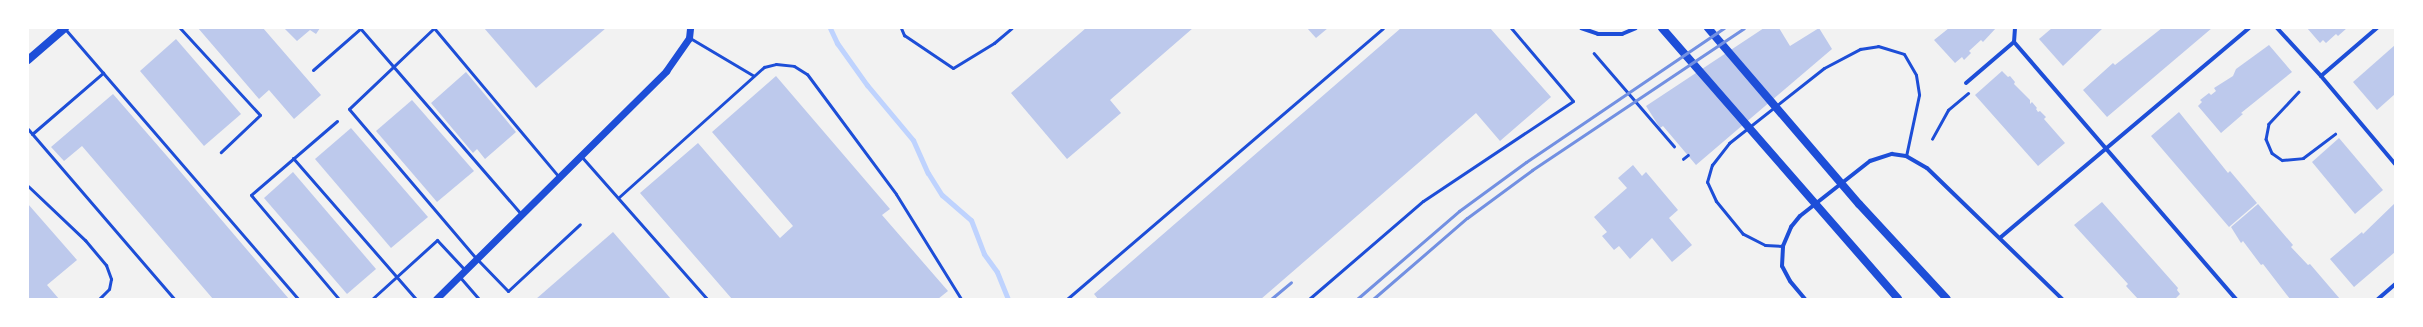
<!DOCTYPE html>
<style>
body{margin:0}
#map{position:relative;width:2423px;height:327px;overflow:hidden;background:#f2f2f2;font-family:"Asap Condensed",sans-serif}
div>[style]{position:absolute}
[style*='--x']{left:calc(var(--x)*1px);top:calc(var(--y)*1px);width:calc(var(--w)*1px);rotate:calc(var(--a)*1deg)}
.stream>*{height:5px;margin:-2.5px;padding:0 2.5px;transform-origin:2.5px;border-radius:2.5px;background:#bfd3fe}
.building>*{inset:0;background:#bdc9ec}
.path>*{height:2.5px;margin:-1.25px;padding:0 1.25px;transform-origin:1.25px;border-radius:1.25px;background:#1d4ed8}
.service>*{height:3px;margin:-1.5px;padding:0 1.5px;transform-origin:1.5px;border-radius:1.5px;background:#1d4ed8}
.minor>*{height:4px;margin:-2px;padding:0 2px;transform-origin:2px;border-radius:2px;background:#1d4ed8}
.tertiary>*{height:7px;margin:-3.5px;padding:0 3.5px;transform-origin:3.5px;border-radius:3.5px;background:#1d4ed8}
.secondary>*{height:8px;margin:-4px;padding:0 4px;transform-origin:4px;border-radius:4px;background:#1d4ed8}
.rail>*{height:3px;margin:-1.5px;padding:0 1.5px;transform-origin:1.5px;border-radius:1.5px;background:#7290e2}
span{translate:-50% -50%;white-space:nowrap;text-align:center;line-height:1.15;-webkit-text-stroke:4px #fff;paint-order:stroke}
.frame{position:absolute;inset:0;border:29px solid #fff;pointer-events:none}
</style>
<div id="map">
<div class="stream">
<i style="--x:830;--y:28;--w:17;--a:65"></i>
<i style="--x:837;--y:43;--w:52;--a:54.5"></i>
<i style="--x:867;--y:85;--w:72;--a:50.1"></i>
<i style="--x:913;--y:140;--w:36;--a:66"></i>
<i style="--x:928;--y:173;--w:26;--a:58"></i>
<i style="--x:942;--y:195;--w:38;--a:41"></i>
<i style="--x:971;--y:220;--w:36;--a:69"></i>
<i style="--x:984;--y:254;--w:22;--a:54"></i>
<i style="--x:997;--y:272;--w:29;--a:68"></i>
</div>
<div class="building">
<i style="clip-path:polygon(198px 28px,263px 28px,321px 95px,294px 119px,269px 90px,259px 99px)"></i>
<i style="clip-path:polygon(284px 28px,320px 28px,316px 34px,310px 30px,297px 41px)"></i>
<i style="clip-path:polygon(484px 28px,606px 28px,536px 88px)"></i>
<i style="clip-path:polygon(1086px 28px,1193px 28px,1110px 100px,1121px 113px,1067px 159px,1011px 93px)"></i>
<i style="clip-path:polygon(1307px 28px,1328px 28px,1316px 38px)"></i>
<i style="clip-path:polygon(1401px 28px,1490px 28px,1551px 97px,1500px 141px,1476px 113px,1261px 299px,1098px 299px,1094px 294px)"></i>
<i style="clip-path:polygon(1764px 28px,1779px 28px,1790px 46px,1819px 28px,1832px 49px,1696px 165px,1663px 126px,1660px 128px,1646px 106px)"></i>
<i style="clip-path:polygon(1949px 28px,1996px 28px,1983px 42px,1981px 40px,1969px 51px,1971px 53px,1964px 60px,1962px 57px,1955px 63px,1934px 40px)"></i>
<i style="clip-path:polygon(2052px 28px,2103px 28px,2063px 66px,2039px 39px)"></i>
<i style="clip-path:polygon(2162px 28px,2212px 28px,2107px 117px,2083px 90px,2113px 63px,2115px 65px)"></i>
<i style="clip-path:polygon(2307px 28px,2347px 28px,2338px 36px,2336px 34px,2326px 43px,2323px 40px,2320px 43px)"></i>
<i style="clip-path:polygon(176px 39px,241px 114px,204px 146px,140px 71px)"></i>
<i style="clip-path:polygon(2269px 45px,2292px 72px,2241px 113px,2243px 114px,2221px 133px,2198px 106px,2202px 102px,2200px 100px,2209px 93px,2211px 95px,2216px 91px,2214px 88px,2233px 76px,2236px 69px)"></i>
<i style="clip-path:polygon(2395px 45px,2395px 94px,2377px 110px,2353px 82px)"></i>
<i style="clip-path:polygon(2002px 71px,2008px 77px,2010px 76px,2015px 82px,2014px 84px,2030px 100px,2030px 104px,2032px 102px,2037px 108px,2036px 109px,2038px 112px,2040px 111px,2046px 117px,2044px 119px,2065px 143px,2038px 166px,1975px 95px)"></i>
<i style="clip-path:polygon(466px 72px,516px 132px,485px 159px,477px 149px,473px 153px,431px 103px)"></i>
<i style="clip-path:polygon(776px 76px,890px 209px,882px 215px,948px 291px,938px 299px,732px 299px,640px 193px,698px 143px,780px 238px,793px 226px,712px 132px)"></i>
<i style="clip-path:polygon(113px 94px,173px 163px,289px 299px,213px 299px,82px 146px,64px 161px,51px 147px)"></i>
<i style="clip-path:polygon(412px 100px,474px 171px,437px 202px,376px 131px)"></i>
<i style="clip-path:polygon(2179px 112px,2228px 173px,2230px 171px,2257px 203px,2229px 227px,2151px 136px)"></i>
<i style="clip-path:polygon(351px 128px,428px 217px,391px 248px,315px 159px)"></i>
<i style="clip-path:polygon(2339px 138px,2383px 190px,2355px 214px,2312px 162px)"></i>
<i style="clip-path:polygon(1633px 165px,1642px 176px,1646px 172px,1678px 210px,1669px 218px,1692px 245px,1672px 262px,1652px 238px,1630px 259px,1619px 246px,1614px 250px,1602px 236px,1607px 232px,1594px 217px,1627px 188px,1618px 178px)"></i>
<i style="clip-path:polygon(293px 172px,376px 269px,347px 294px,264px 198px)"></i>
<i style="clip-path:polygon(2102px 202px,2178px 288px,2177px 290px,2180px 294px,2175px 299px,2138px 299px,2126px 286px,2128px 284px,2074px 225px)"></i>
<i style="clip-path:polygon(2395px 203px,2395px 252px,2354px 287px,2330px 259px,2362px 232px,2363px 234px)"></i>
<i style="clip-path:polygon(28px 204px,77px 260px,47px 285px,59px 299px,28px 299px)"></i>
<i style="clip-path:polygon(2258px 204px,2293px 245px,2291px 247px,2308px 265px,2310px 264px,2340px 299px,2290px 299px,2263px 264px,2261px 265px,2243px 241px,2241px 243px,2231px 227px)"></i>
<i style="clip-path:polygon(613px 232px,671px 299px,536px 299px)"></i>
</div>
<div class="path">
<i style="--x:1594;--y:53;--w:123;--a:49.3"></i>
<i style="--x:2299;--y:92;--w:44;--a:133.2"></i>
<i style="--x:2269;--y:124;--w:15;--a:101"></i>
<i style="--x:2266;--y:139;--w:15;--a:67"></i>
<i style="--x:2272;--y:153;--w:12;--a:35"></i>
<i style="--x:2282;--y:160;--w:21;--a:-5"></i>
<i style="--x:2303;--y:158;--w:40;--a:-37"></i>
<i style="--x:1932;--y:139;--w:33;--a:-61"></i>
<i style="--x:1948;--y:110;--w:26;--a:-40"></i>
<i style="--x:1683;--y:159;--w:6;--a:-39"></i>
</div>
<div class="service">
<i style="--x:180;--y:28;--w:118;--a:47.4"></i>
<i style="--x:260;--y:115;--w:54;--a:136.5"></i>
<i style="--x:360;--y:28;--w:246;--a:49.1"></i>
<i style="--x:434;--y:28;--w:117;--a:136.4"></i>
<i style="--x:349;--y:109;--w:196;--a:49.6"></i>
<i style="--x:476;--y:258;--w:46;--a:45.9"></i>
<i style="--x:508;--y:291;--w:98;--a:-42.9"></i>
<i style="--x:434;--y:28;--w:193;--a:50"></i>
<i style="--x:901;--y:28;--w:8;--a:67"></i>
<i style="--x:904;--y:35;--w:59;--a:34"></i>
<i style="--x:953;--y:68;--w:48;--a:-31.4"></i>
<i style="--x:994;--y:43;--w:23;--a:-40"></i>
<i style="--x:66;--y:30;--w:355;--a:49.2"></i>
<i style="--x:690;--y:38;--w:74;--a:30.7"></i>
<i style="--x:313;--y:70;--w:64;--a:-41.2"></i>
<i style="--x:337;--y:121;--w:113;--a:139.3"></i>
<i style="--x:251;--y:195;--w:136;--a:49.8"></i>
<i style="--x:28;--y:129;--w:224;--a:49.3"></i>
<i style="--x:32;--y:134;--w:94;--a:-40.7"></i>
<i style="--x:581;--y:156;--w:191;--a:48.6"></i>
<i style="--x:293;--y:158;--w:187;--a:48.9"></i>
<i style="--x:28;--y:186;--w:79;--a:43.5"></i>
<i style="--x:85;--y:240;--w:33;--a:50"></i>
<i style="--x:106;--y:265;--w:15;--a:70"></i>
<i style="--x:111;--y:279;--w:10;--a:101"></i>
<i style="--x:109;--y:289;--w:14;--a:135"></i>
<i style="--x:619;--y:197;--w:195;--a:-41.9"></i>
<i style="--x:764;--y:67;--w:12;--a:-14"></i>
<i style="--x:776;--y:64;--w:18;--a:6"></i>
<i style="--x:794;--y:66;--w:15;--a:32"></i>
<i style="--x:807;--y:74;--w:149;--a:53.4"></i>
<i style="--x:896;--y:194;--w:123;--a:58.2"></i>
<i style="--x:1783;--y:246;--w:18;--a:-177"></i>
<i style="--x:1765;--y:245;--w:25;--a:-153"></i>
<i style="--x:1743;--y:234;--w:43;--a:-129.3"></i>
<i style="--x:1716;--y:201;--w:21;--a:-115"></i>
<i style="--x:1707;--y:182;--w:18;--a:-74"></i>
<i style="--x:1712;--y:165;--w:28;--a:-52"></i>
<i style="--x:1729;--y:143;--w:121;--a:-38.3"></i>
<i style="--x:1824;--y:68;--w:41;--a:-27.8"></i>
<i style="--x:1860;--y:49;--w:18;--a:-9"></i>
<i style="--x:1878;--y:46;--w:27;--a:17"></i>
<i style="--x:1904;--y:54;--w:24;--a:60"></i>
<i style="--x:1916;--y:75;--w:20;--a:81"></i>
<i style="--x:1919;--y:95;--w:62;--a:102"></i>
<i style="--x:459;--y:276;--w:30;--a:49"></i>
<i style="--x:372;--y:299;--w:88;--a:-42.2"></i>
<i style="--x:437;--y:240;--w:41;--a:47"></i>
<i style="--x:1067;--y:299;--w:416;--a:-40.6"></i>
<i style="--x:1309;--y:299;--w:150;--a:-40.7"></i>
<i style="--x:1423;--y:201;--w:180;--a:-33.7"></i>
<i style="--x:1573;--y:101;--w:96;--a:-130.3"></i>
</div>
<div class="minor">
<i style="--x:1581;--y:28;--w:18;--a:19"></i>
<i style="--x:1598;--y:34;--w:24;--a:0"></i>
<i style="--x:1622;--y:34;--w:15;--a:-23"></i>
<i style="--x:2015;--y:28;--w:14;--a:94"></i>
<i style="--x:2014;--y:42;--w:340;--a:49.2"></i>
<i style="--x:2277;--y:28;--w:65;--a:47.5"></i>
<i style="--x:2321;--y:76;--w:115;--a:49.9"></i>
<i style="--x:2321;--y:76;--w:74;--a:-40.6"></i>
<i style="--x:1966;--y:83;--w:63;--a:-40.5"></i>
<i style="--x:2001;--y:237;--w:324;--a:-40.1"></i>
<i style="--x:1805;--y:299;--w:23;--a:-130"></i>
<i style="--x:1790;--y:281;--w:17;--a:-118"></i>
<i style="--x:1782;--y:266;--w:20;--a:-87"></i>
<i style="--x:1783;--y:246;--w:21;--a:-67"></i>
<i style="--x:1791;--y:227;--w:14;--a:-51"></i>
<i style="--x:1800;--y:216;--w:89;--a:-38.2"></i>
<i style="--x:1870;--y:161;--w:23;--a:-18"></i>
<i style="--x:1892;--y:154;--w:14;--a:8"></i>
<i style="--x:1906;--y:156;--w:24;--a:30"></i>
<i style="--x:1927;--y:168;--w:188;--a:44.1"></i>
<i style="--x:2378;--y:299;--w:23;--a:-41"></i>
</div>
<div class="tertiary">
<i style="--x:436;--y:299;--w:324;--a:-44.7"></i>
<i style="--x:666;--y:71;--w:40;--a:-55.1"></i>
<i style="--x:689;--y:38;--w:10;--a:-84"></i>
</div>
<div class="secondary">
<i style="--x:1662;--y:28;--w:359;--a:48.9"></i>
<i style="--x:1708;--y:28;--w:232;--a:49.4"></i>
<i style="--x:1859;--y:204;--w:129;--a:47.2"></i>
<i style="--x:28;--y:60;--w:49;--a:-40.9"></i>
</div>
<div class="rail">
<i style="--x:1271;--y:299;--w:26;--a:-40"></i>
<i style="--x:1357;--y:299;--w:135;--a:-40.8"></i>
<i style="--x:1459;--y:211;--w:83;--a:-36.2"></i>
<i style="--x:1526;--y:162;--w:239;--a:-34.1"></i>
<i style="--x:1373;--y:299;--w:124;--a:-40.8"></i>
<i style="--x:1467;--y:218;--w:81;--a:-36.4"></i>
<i style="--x:1532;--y:170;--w:255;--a:-33.8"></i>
</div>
<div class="frame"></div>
</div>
